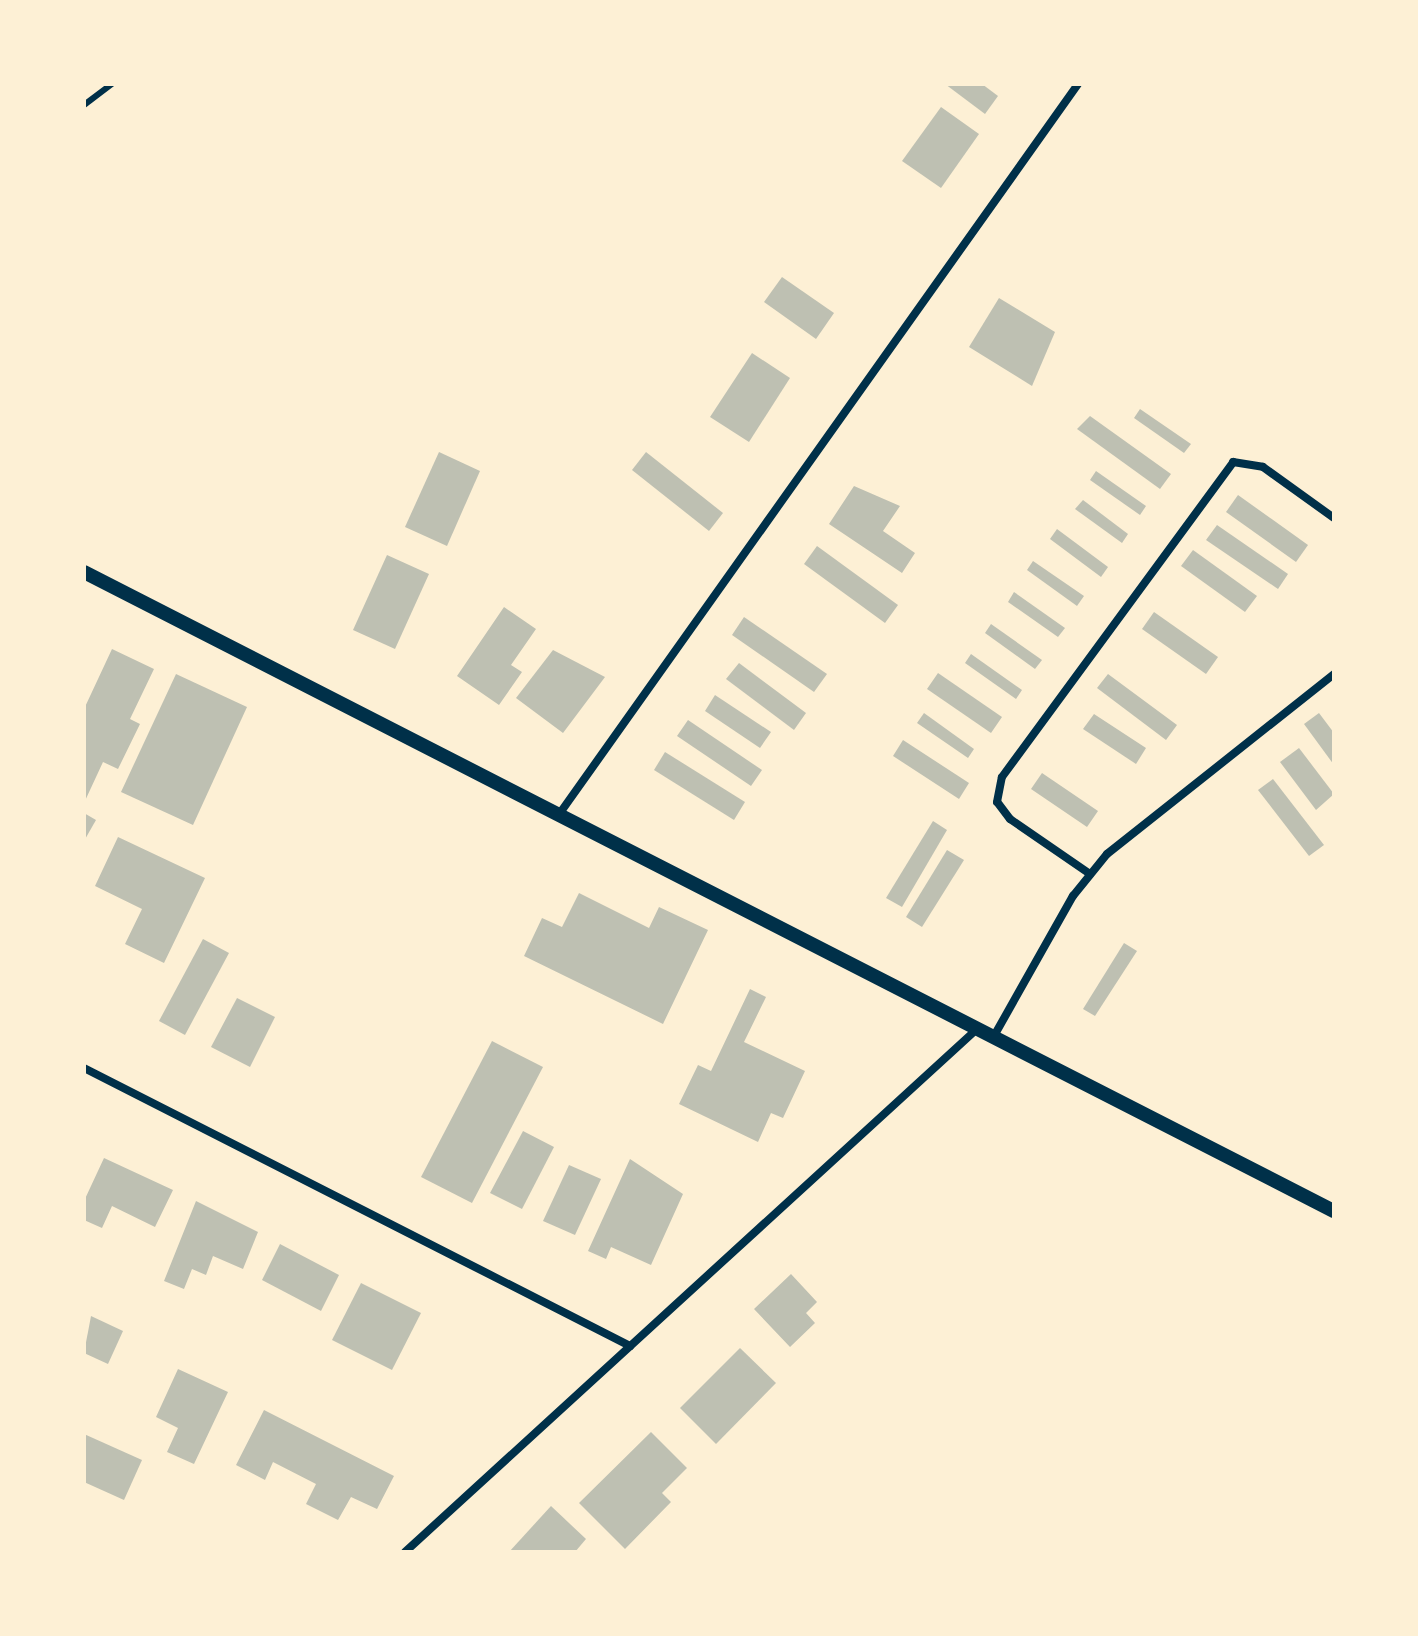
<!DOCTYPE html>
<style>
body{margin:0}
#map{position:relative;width:1418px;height:1636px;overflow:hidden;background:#fdf0d5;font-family:"DejaVu Sans",sans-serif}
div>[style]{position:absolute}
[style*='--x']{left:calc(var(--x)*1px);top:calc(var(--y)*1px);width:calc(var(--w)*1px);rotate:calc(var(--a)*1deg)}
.building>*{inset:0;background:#bec0b2}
.service>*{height:6px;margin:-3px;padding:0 3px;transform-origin:3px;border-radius:3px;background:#003049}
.minor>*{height:8px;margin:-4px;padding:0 4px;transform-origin:4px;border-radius:4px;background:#003049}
.tertiary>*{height:14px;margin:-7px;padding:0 7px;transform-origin:7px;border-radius:7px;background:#003049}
span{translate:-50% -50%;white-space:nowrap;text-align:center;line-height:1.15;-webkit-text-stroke:6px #fdf0d5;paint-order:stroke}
.frame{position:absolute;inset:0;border:86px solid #fdf0d5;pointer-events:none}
</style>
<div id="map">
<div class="building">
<i style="clip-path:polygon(945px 84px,982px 84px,998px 96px,985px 114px)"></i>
<i style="clip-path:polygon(941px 107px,979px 134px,941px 188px,902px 161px)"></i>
<i style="clip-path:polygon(782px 277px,834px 313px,816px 339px,764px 302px)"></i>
<i style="clip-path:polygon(999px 298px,1055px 332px,1032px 386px,969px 347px)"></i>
<i style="clip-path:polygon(752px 353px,790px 378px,749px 442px,710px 417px)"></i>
<i style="clip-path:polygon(1140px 409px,1191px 444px,1184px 453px,1134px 418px)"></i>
<i style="clip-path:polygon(1090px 416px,1171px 474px,1160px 489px,1077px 429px)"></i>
<i style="clip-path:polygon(439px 452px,480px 471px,447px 546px,405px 527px)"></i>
<i style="clip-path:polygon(646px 452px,723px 513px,709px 531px,632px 470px)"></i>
<i style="clip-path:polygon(1096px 471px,1146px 506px,1140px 515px,1090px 480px)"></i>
<i style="clip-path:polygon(854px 486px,900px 506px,883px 531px,915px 553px,902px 573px,829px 524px)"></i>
<i style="clip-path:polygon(1238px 495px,1308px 545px,1296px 562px,1226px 512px)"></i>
<i style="clip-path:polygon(1083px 500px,1128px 534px,1122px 543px,1075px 509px)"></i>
<i style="clip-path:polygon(1217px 525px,1288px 574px,1278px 589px,1206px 540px)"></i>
<i style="clip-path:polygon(1057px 529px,1108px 567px,1101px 577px,1050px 539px)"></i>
<i style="clip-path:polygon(817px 546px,898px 605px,885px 623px,804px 564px)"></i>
<i style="clip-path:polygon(1193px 550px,1257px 596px,1245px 612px,1181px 566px)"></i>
<i style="clip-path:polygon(387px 555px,429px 574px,395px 649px,353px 630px)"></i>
<i style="clip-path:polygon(1033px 561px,1084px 596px,1077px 606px,1027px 570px)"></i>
<i style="clip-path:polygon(1014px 592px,1065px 628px,1058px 637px,1008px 602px)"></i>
<i style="clip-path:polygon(504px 607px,536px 629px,511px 665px,522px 672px,499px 705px,457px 676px)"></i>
<i style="clip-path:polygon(1154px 612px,1218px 657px,1206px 674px,1142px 629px)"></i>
<i style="clip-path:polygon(744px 617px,827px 674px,814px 692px,732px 635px)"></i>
<i style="clip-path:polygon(991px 624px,1042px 660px,1035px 669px,985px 633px)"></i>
<i style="clip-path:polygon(112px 649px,154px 669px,130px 719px,140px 724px,118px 769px,103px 762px,84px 803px,84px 709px)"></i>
<i style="clip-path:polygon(553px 650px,605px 677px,563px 733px,516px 698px)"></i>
<i style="clip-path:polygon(971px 654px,1022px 690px,1016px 699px,965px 663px)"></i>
<i style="clip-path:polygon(739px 663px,806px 713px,794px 730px,726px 679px)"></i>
<i style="clip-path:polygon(938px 673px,1002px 717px,991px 733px,927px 689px)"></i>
<i style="clip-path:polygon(176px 674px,247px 707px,193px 825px,121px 792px)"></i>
<i style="clip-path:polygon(1108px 674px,1177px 725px,1166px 740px,1097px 688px)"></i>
<i style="clip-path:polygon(715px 695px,771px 732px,760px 748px,705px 711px)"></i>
<i style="clip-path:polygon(924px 713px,974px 749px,968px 758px,917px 723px)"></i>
<i style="clip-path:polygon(1319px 713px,1334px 733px,1334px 765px,1304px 724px)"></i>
<i style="clip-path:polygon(1094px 714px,1146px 748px,1136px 764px,1083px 729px)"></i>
<i style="clip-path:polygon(688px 720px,762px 770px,751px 786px,677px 736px)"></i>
<i style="clip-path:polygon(903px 740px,969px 783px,959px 799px,893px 756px)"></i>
<i style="clip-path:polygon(1299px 748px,1334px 794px,1316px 810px,1280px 762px)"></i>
<i style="clip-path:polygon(665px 752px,745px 802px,734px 820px,654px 770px)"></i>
<i style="clip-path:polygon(1042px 773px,1098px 811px,1087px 827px,1031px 789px)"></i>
<i style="clip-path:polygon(1273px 779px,1324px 845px,1309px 856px,1258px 790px)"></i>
<i style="clip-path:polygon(84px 813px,96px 820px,84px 841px)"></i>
<i style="clip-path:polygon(933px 821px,947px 830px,902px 907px,886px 898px)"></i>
<i style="clip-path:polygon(118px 837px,205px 878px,164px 963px,125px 944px,142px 909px,95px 886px)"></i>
<i style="clip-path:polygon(947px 850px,964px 860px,922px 927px,906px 917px)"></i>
<i style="clip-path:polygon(579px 893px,649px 928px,659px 907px,708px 930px,663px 1024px,524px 956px,542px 918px,562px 927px)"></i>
<i style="clip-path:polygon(203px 939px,229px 953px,185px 1035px,159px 1021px)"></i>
<i style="clip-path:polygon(1124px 943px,1137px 951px,1095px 1016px,1083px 1009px)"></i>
<i style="clip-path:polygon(750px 989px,766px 997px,744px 1042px,805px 1071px,783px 1118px,771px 1113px,758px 1142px,679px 1104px,698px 1065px,711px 1071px)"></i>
<i style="clip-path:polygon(237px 998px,275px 1017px,250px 1067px,211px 1047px)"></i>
<i style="clip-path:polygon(492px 1041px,543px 1067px,472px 1203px,421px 1177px)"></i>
<i style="clip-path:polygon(523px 1131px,554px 1147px,522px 1209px,490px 1193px)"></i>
<i style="clip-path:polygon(104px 1158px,173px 1190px,155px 1227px,112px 1206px,102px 1228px,84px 1220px,84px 1201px)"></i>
<i style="clip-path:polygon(630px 1159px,683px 1194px,651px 1265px,611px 1247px,606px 1259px,588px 1251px)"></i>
<i style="clip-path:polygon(569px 1165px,601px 1179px,575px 1235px,543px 1221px)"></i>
<i style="clip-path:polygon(196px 1201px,258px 1232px,243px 1269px,213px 1256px,206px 1275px,192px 1269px,184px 1289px,164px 1281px)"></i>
<i style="clip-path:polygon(280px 1244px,339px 1275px,321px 1311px,262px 1280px)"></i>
<i style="clip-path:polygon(791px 1274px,817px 1302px,806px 1313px,815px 1323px,790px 1347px,754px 1309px)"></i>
<i style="clip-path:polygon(361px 1283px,421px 1313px,392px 1370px,332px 1340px)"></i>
<i style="clip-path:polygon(91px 1316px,123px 1331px,108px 1364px,84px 1353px)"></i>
<i style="clip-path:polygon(740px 1348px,776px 1383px,716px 1444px,680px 1408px)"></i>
<i style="clip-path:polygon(178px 1369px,228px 1392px,194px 1464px,167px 1452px,178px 1428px,156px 1417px)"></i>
<i style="clip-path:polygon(264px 1410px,394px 1476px,377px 1509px,351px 1497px,338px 1520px,306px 1504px,316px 1484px,273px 1462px,265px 1480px,236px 1465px)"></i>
<i style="clip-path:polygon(651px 1432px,687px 1468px,662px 1493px,671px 1502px,625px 1549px,579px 1503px)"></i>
<i style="clip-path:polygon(84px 1434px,142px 1460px,124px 1500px,84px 1482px)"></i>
<i style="clip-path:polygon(551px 1506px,586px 1539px,575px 1552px,509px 1552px)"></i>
</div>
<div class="service">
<i style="--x:84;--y:105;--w:35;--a:-37"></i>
</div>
<div class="minor">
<i style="--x:560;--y:813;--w:894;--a:-54.6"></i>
<i style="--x:1090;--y:874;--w:97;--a:-145.5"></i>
<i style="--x:1010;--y:819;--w:21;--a:-127"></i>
<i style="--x:997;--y:802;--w:25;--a:-79"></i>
<i style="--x:1002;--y:777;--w:391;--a:-53.7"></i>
<i style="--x:1233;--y:462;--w:30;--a:9"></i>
<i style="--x:1263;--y:467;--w:87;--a:35.7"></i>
<i style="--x:994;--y:1036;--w:161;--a:-60.6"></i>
<i style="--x:1073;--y:896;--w:54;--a:-51"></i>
<i style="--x:1107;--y:854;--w:290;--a:-38.4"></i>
<i style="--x:84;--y:1068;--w:613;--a:26.98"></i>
<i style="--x:405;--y:1552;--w:776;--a:-42.44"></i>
</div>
<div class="tertiary">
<i style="--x:84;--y:572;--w:1404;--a:27.08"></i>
</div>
<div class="frame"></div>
</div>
